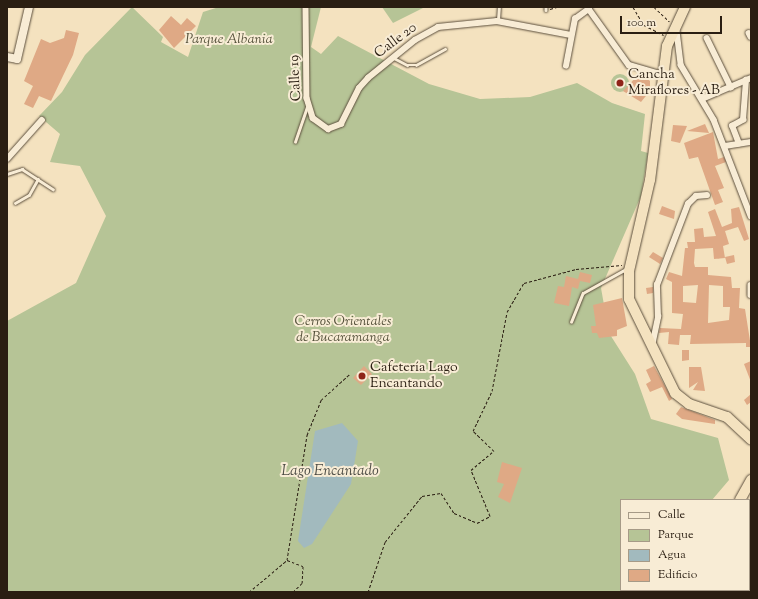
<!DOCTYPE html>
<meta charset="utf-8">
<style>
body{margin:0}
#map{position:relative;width:758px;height:599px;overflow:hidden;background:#f4e2bf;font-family:"Sorts Mill Goudy",serif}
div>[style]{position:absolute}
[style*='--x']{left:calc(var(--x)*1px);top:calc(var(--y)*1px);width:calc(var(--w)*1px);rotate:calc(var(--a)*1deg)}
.green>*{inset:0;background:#b6c496}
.round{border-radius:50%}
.water>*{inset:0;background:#a2babe}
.building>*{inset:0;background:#dfa985}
.path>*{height:1px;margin-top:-0.5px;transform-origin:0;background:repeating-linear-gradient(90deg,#2a1e12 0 3px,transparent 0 5px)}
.roads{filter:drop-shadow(0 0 1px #5c4f3d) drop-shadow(0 0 1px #5c4f3d)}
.lane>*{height:2.5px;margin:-1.25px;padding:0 1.25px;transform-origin:1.25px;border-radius:1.25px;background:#f8ecd5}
.street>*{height:5.5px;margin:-2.75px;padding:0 2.75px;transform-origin:2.75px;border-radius:2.75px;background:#f8ecd5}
.secondary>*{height:8px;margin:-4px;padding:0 4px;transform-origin:4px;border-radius:4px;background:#f8ecd5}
.highway>*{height:10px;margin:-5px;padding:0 5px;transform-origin:5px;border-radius:5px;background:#f4e2bf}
.dots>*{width:11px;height:11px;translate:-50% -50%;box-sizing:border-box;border:2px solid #f8ecd5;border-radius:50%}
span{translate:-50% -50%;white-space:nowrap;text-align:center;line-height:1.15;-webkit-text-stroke:4px #f8ecd5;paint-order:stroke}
.park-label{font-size:14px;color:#54503a;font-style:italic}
.street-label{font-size:14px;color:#2a1e12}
.poi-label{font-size:14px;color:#2a1e12}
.left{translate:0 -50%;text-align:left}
.water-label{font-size:15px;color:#4e4d46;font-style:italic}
.frame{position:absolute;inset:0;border:8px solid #2a1e12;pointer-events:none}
.legend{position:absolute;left:620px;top:499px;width:130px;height:92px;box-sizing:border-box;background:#f8ecd5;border:1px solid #a69a87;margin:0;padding:5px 7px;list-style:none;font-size:12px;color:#2a1e12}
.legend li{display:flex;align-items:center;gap:8px;height:20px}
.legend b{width:20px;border:1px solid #a69a87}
.scale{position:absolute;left:620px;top:16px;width:102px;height:18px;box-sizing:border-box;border:2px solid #2a1e12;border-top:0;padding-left:5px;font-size:12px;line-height:14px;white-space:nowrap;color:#2a1e12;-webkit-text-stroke:3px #f8ecd5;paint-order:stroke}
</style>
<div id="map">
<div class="green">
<i style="clip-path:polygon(132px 7px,163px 37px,161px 42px,188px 57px,203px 12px,219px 7px,321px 7px,311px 47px,321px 54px,338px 36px,429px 84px,480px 99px,530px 97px,577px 83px,612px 103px,645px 114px,641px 151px,648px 153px,641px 196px,601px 288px,609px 333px,635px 374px,651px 419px,718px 438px,729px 480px,712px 500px,621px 500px,621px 590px,666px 592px,7px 592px,7px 321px,76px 283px,106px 216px,80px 166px,50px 162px,60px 134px,39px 116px,62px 92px,85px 55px)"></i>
<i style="clip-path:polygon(382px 7px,425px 7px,393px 23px)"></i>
<i class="round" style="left:611px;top:74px;width:18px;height:18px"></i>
</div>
<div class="water">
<i style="clip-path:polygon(342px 423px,358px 441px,351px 484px,312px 544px,304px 548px,298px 541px,315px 431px)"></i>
</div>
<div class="building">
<i style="clip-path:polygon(171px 16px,181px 25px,187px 18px,196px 26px,174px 48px,159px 30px)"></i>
<i style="clip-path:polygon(66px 30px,79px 33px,73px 55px,51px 101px,39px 96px,33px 108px,24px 104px,33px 86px,24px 81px,41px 39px,50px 43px,64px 38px)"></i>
<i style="clip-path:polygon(640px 73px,650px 81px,650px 91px,641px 102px,623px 91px)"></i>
<i style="clip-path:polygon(705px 124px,709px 133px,687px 131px)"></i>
<i style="clip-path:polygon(673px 125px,687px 126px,680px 143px,671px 141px)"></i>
<i style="clip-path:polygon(713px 132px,718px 159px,724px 157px,726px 162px,715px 166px,724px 188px,718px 190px,723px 202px,715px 205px,698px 157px,689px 159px,684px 143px)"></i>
<i style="clip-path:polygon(662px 206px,675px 211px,674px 219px,659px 214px)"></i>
<i style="clip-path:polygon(evenodd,739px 207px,749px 239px,744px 241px,738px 227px,725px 231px,729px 244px,723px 246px,725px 258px,714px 259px,713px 248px,695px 249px,694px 263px,695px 267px,708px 267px,708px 275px,731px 277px,732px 288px,740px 288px,739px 308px,745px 309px,751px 347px,746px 347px,746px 343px,690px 344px,691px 335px,680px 335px,679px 345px,668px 344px,669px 332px,659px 333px,660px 328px,681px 329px,683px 314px,672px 313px,672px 282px,666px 279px,669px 272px,682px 276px,685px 248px,688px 248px,687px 242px,695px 242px,694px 229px,703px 228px,704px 237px,716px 236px,708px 212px,715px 209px,722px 227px,732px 223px,731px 209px,739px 207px,698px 285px,696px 303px,683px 302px,683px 286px,698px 285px,739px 207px,709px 285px,723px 286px,723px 307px,730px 307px,729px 320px,708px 323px,709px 285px)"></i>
<i style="clip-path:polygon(653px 252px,663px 258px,660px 264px,649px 257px)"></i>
<i style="clip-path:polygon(734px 255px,735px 262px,727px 264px,725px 257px)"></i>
<i style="clip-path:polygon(580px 272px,592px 275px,590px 283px,580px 281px,578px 289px,572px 287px,569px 306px,554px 303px,558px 286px,564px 287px,566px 276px,578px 279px)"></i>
<i style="clip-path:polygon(653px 287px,653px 293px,647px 294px,646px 288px)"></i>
<i style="clip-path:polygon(622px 298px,627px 326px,617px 330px,617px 336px,599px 338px,597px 333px,592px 333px,591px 326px,596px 326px,593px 305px)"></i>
<i style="clip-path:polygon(682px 350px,689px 350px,689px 360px,682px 361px)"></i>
<i style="clip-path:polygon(751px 361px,751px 382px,744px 364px)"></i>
<i style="clip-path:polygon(364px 366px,372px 374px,361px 385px,353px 378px)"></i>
<i style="clip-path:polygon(654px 366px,672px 399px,669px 401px,662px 387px,650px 392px,646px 384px,651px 381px,646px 370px)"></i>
<i style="clip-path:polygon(689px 367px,701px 367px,705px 391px,693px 390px,698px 382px,689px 388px)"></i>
<i style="clip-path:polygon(751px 394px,751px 402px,747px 405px,744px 400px)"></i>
<i style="clip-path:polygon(681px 407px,715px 420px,715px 424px,682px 419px,676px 414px)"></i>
<i style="clip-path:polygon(502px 462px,522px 468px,510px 503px,498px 497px,504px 484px,497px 482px)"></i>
</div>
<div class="path">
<i style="--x:633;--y:7;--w:21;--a:59"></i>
<i style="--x:644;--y:25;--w:22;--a:27"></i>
<i style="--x:654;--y:7;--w:21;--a:43"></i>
<i style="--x:550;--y:9;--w:7;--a:-16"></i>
<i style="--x:287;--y:560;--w:127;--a:-80.9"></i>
<i style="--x:307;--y:435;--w:38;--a:-68"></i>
<i style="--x:321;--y:400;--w:40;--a:-42"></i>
<i style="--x:249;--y:592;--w:50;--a:-40.1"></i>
<i style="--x:287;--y:560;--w:17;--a:21"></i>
<i style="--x:303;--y:566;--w:17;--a:93"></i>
<i style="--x:302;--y:583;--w:13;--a:135"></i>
<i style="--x:368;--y:592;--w:53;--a:-71.2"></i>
<i style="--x:385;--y:542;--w:59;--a:-51.2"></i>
<i style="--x:422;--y:496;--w:19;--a:-9"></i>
<i style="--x:441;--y:493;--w:24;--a:57"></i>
<i style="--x:454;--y:513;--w:25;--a:23"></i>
<i style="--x:477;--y:523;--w:15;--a:-28"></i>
<i style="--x:490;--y:516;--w:50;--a:-112.4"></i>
<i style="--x:471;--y:470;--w:30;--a:-40"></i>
<i style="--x:494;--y:451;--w:29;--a:-136"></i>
<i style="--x:473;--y:431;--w:44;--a:-64.6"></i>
<i style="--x:492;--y:391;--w:80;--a:-79.2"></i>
<i style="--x:507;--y:312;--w:34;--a:-60"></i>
<i style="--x:524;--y:283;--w:54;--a:-15.1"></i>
<i style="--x:576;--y:269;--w:46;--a:-5"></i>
</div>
<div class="roads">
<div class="lane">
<i style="--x:546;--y:7;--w:3;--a:90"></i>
<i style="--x:498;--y:20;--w:13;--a:-86"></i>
<i style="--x:394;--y:58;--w:15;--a:28"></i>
<i style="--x:407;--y:65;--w:9;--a:0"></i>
<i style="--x:416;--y:65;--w:33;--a:-29"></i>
<i style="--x:295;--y:142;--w:40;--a:-71.1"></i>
<i style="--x:7;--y:174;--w:16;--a:-18"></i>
<i style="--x:22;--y:169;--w:37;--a:33"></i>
<i style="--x:15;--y:203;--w:16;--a:-30"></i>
<i style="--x:29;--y:195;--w:18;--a:-61"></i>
<i style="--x:571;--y:322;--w:31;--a:-68"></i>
<i style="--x:583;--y:293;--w:49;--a:-29.2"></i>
</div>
<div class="street">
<i style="--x:306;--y:7;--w:91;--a:89.4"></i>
<i style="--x:307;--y:98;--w:21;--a:73"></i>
<i style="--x:313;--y:118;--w:19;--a:36"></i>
<i style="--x:328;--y:129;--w:14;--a:-21"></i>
<i style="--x:341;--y:124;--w:40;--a:-63.4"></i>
<i style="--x:359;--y:88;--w:13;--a:-48"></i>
<i style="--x:368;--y:78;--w:60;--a:-39"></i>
<i style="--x:415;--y:40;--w:26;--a:-29"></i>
<i style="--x:438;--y:27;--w:59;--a:-5.8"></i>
<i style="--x:497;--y:21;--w:75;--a:10.7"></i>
<i style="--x:677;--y:31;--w:34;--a:83"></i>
<i style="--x:681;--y:65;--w:64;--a:59"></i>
<i style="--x:714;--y:120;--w:103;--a:68.9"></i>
<i style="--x:749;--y:33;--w:4;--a:63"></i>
<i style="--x:707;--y:38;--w:55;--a:63.9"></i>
<i style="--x:566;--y:66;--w:48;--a:-79.2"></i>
<i style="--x:575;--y:19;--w:17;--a:-36"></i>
<i style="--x:589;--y:9;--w:69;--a:54.5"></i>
<i style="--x:629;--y:65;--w:35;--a:16"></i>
<i style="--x:702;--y:99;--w:53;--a:-23.2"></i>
<i style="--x:739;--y:144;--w:19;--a:-111"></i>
<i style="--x:732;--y:126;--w:13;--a:-29"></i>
<i style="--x:743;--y:120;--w:40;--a:-85.7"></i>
<i style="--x:725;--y:146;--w:26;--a:-9"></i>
<i style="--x:7;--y:159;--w:52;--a:-48.1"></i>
<i style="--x:751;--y:285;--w:10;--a:90"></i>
<i style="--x:652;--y:346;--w:30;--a:-78"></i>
<i style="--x:658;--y:317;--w:32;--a:-92"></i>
<i style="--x:657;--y:285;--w:87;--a:-69.1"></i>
<i style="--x:688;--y:204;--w:11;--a:-45"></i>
<i style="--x:696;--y:196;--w:11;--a:-5"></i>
</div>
<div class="secondary">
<i style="--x:7;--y:57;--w:10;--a:11"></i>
<i style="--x:17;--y:59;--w:53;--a:-77"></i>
</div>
<div class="highway">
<i style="--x:685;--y:7;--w:43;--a:114.8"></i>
<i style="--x:667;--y:46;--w:135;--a:97.2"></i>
<i style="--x:650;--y:180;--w:93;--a:103"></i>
<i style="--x:629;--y:271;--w:28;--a:90"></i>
<i style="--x:629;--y:299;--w:105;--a:63.9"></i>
<i style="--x:675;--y:393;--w:18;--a:38"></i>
<i style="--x:689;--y:404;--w:40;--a:18.9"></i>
<i style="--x:727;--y:417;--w:33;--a:43"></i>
<i style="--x:740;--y:500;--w:23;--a:-61"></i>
<i style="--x:695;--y:590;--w:2;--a:63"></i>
</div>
</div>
<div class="dots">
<i style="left:620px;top:83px;background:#8f2418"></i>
<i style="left:362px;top:376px;background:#8f2418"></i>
</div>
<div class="park-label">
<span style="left:229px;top:40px">Parque Albania</span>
<span style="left:343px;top:330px">Cerros Orientales<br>de Bucaramanga</span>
</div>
<div class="street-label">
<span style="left:396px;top:41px;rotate:-37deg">Calle 20</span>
<span style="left:296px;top:78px;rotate:-93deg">Calle 19</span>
</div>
<div class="poi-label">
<span class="left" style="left:628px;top:83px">Cancha<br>Miraflores - AB</span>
<span class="left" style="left:370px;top:376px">Cafetería Lago<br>Encantando</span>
</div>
<div class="water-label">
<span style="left:330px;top:472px">Lago Encantado</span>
</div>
<div class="frame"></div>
<ul class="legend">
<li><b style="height:5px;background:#f8ecd5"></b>Calle</li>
<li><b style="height:11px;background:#b6c496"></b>Parque</li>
<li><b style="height:11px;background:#a2babe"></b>Agua</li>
<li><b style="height:11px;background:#dfa985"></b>Edificio</li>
</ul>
<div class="scale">100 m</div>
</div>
